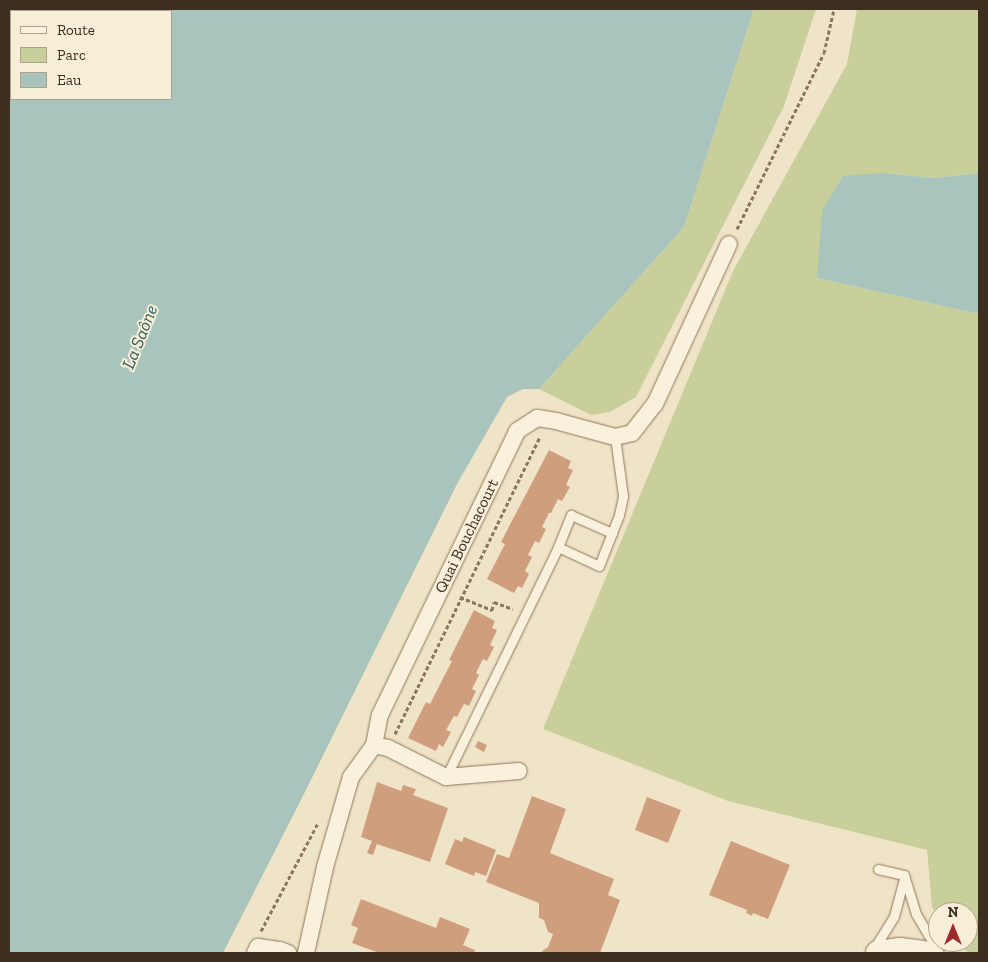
<!DOCTYPE html>
<meta charset="utf-8">
<style>
body{margin:0}
#map{position:relative;width:988px;height:962px;overflow:hidden;background:#f0e4c8;font-family:"Zilla Slab",serif}
div>[style]{position:absolute}
[style*='--x']{left:calc(var(--x)*1px);top:calc(var(--y)*1px);width:calc(var(--w)*1px);rotate:calc(var(--a)*1deg)}
.green>*{inset:0;background:#c9cf9b}
.water>*{inset:0;background:#a9c4bc}
.building>*{inset:0;background:#cf9f7d}
.path>*{height:3px;margin-top:-1.5px;transform-origin:0;background:repeating-linear-gradient(90deg,#8d765c 0 4px,transparent 0 6.5px)}
.roads{filter:drop-shadow(0 0 1px #8d765c) drop-shadow(0 0 1px #8d765c)}
.lane>*{height:9px;margin:-4.5px;padding:0 4.5px;transform-origin:4.5px;border-radius:4.5px;background:#faf1dc}
.street>*{height:16px;margin:-8px;padding:0 8px;transform-origin:8px;border-radius:8px;background:#faf1dc}
.secondary>*{height:24px;margin:-12px;padding:0 12px;transform-origin:12px;border-radius:12px;background:#faf1dc}
span{translate:-50% -50%;white-space:nowrap;text-align:center;line-height:1.15;-webkit-text-stroke:4px #f7eed8;paint-order:stroke}
.street-label{font-size:16px;color:#3d2e20}
.water-label{font-size:18px;color:#2f5d5a;font-style:italic}
.frame{position:absolute;inset:0;border:10px solid #3d2e20;pointer-events:none}
.legend{position:absolute;left:10px;top:10px;width:162px;height:90px;box-sizing:border-box;background:#f7eed8;border:1px solid #ada18e;margin:0;padding:6px 9px;list-style:none;font-size:15px;color:#3d2e20}
.legend li{display:flex;align-items:center;gap:10px;height:25px}
.legend b{width:25px;border:1px solid #ada18e}
.north{position:absolute;left:928px;top:902px;width:50px;height:50px;box-sizing:border-box;background:#f7eed8;border:1px solid #ada18e;border-radius:50%;rotate:0deg;font-size:14px;font-weight:700;line-height:20px;text-align:center;color:#3d2e20}
.north::after{content:'';display:block;margin:auto;width:18px;height:22px;background:#9e2a2b;clip-path:polygon(50% 0,100% 100%,50% 72%,0 100%)}
</style>
<div id="map">
<div class="green">
<i style="clip-path:polygon(754px 9px,816px 9px,784px 106px,636px 397px,610px 412px,591px 415px,539px 389px,684px 227px)"></i>
<i style="clip-path:polygon(857px 9px,979px 9px,979px 173px,934px 178px,885px 173px,817px 278px,979px 314px,979px 953px,969px 953px,956px 942px,968px 942px,968px 912px,938px 912px,938px 917px,932px 907px,927px 850px,728px 801px,543px 729px,733px 271px,847px 64px)"></i>
</div>
<div class="water">
<i style="clip-path:polygon(evenodd,9px 9px,754px 9px,684px 227px,539px 389px,523px 389px,507px 397px,457px 484px,306px 790px,223px 953px,9px 953px,9px 9px,11px 11px,171px 11px,171px 99px,11px 99px,11px 11px)"></i>
<i style="clip-path:polygon(885px 173px,934px 178px,979px 173px,979px 314px,817px 278px,822px 211px,843px 176px)"></i>
</div>
<div class="building">
<i style="clip-path:polygon(549px 450px,571px 461px,568px 468px,573px 470px,566px 485px,570px 487px,562px 501px,558px 499px,551px 513px,549px 513px,542px 527px,546px 529px,539px 543px,535px 541px,528px 555px,532px 557px,525px 571px,529px 574px,522px 588px,518px 586px,514px 593px,487px 579px,505px 544px,501px 542px)"></i>
<i style="clip-path:polygon(474px 610px,495px 621px,492px 628px,497px 630px,490px 645px,494px 647px,487px 661px,483px 659px,476px 673px,479px 675px,472px 689px,476px 691px,469px 706px,464px 704px,457px 717px,454px 716px,446px 730px,451px 732px,443px 747px,439px 744px,436px 751px,408px 738px,426px 702px,430px 704px,452px 661px,449px 660px)"></i>
<i style="clip-path:polygon(478px 741px,487px 745px,484px 752px,475px 747px)"></i>
<i style="clip-path:polygon(377px 782px,401px 791px,403px 785px,416px 789px,413px 795px,448px 808px,430px 862px,377px 844px,373px 855px,367px 853px,372px 841px,361px 837px)"></i>
<i style="clip-path:polygon(532px 796px,566px 809px,550px 853px,614px 879px,608px 895px,620px 900px,600px 953px,543px 953px,542px 951px,548px 947px,553px 934px,548px 932px,544px 920px,539px 918px,539px 903px,486px 882px,497px 854px,509px 858px)"></i>
<i style="clip-path:polygon(647px 797px,681px 810px,668px 843px,635px 830px)"></i>
<i style="clip-path:polygon(464px 837px,496px 850px,486px 876px,475px 872px,474px 876px,445px 864px,455px 839px,462px 842px)"></i>
<i style="clip-path:polygon(731px 841px,790px 865px,768px 919px,753px 913px,752px 916px,746px 913px,747px 910px,709px 895px)"></i>
<i style="clip-path:polygon(361px 899px,436px 928px,440px 917px,470px 929px,463px 945px,475px 950px,474px 953px,379px 953px,352px 943px,358px 928px,351px 925px)"></i>
</div>
<div class="path">
<i style="--x:737;--y:229;--w:196;--a:-63.7"></i>
<i style="--x:824;--y:53;--w:45;--a:-77.2"></i>
<i style="--x:460;--y:597;--w:35;--a:22"></i>
<i style="--x:492;--y:610;--w:8;--a:-76"></i>
<i style="--x:494;--y:602;--w:20;--a:20"></i>
<i style="--x:395;--y:734;--w:331;--a:-64"></i>
<i style="--x:261;--y:931;--w:122;--a:-62.2"></i>
</div>
<div class="roads">
<div class="lane">
<i style="--x:558;--y:547;--w:35;--a:-68"></i>
<i style="--x:571;--y:515;--w:45;--a:23.7"></i>
<i style="--x:446;--y:777;--w:256;--a:-64"></i>
<i style="--x:558;--y:547;--w:45;--a:24.9"></i>
<i style="--x:599;--y:566;--w:55;--a:-68.6"></i>
<i style="--x:619;--y:515;--w:19;--a:-78"></i>
<i style="--x:623;--y:496;--w:60;--a:-97.7"></i>
<i style="--x:878;--y:869;--w:27;--a:13"></i>
<i style="--x:904;--y:875;--w:41;--a:72.9"></i>
<i style="--x:916;--y:914;--w:45;--a:59.5"></i>
<i style="--x:873;--y:950;--w:40;--a:-58"></i>
<i style="--x:894;--y:916;--w:39;--a:-75"></i>
</div>
<div class="street">
<i style="--x:374;--y:745;--w:14;--a:12"></i>
<i style="--x:388;--y:748;--w:65;--a:26.6"></i>
<i style="--x:446;--y:777;--w:73;--a:-4.7"></i>
<i style="--x:255;--y:953;--w:7;--a:-63"></i>
<i style="--x:258;--y:947;--w:22;--a:8"></i>
<i style="--x:280;--y:950;--w:9;--a:21"></i>
<i style="--x:306;--y:953;--w:88;--a:-77.5"></i>
<i style="--x:325;--y:867;--w:94;--a:-73.9"></i>
<i style="--x:351;--y:777;--w:39;--a:-54"></i>
<i style="--x:374;--y:745;--w:31;--a:-79"></i>
<i style="--x:380;--y:715;--w:315;--a:-64.2"></i>
<i style="--x:517;--y:431;--w:24;--a:-33"></i>
<i style="--x:537;--y:418;--w:19;--a:9"></i>
<i style="--x:556;--y:421;--w:61;--a:15.2"></i>
<i style="--x:615;--y:437;--w:17;--a:-13"></i>
<i style="--x:632;--y:433;--w:37;--a:-52"></i>
<i style="--x:655;--y:404;--w:176;--a:-65.2"></i>
</div>
<div class="secondary">
<i style="--x:878;--y:953;--w:22;--a:-8"></i>
<i style="--x:900;--y:950;--w:23;--a:7"></i>
</div>
</div>
<div class="street-label">
<span style="left:467px;top:536px;rotate:-64deg">Quai Bouchacourt</span>
</div>
<div class="water-label">
<span style="left:140px;top:337px;rotate:-68deg">La Saône</span>
</div>
<div class="frame"></div>
<ul class="legend">
<li><b style="height:6px;background:#faf1dc"></b>Route</li>
<li><b style="height:14px;background:#c9cf9b"></b>Parc</li>
<li><b style="height:14px;background:#a9c4bc"></b>Eau</li>
</ul>
<div class="north">N</div>
</div>
